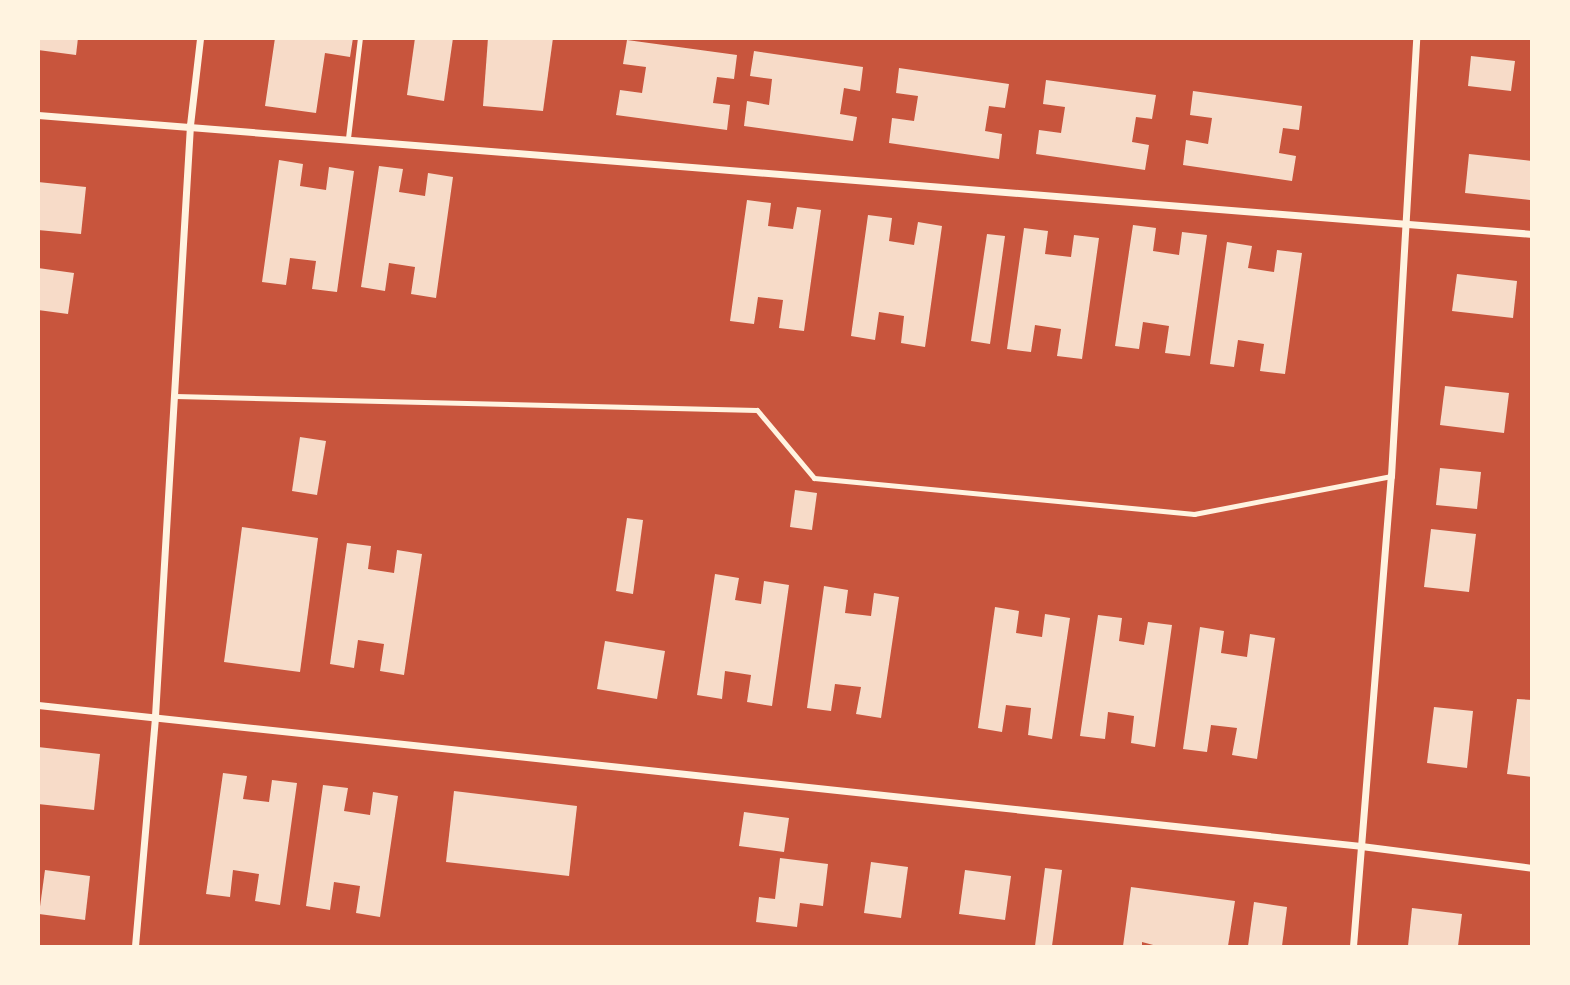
<!DOCTYPE html>
<style>
body{margin:0}
#map{position:relative;width:1570px;height:985px;overflow:hidden;background:#c8553d;font-family:Manrope,sans-serif}
div>[style]{position:absolute}
[style*='--x']{left:calc(var(--x)*1px);top:calc(var(--y)*1px);width:calc(var(--w)*1px);rotate:calc(var(--a)*1deg)}
.building>*{inset:0;background:#f7dbc8}
.service>*{height:5px;margin:-2.5px;padding:0 2.5px;transform-origin:2.5px;border-radius:2.5px;background:#fff3e0}
.minor>*{height:7px;margin:-3.5px;padding:0 3.5px;transform-origin:3.5px;border-radius:3.5px;background:#fff3e0}
span{translate:-50% -50%;white-space:nowrap;text-align:center;line-height:1.15;-webkit-text-stroke:7px #fff3e0;paint-order:stroke}
.frame{position:absolute;inset:0;border:40px solid #fff3e0;pointer-events:none}
</style>
<div id="map">
<div class="building">
<i style="clip-path:polygon(38px 38px,78px 38px,76px 55px,38px 50px)"></i>
<i style="clip-path:polygon(275px 38px,353px 38px,350px 57px,325px 53px,316px 113px,265px 106px)"></i>
<i style="clip-path:polygon(415px 38px,453px 38px,444px 101px,407px 95px)"></i>
<i style="clip-path:polygon(488px 38px,553px 38px,543px 111px,483px 106px)"></i>
<i style="clip-path:polygon(627px 40px,737px 55px,734px 79px,717px 77px,713px 103px,730px 105px,727px 130px,616px 115px,620px 90px,642px 93px,646px 67px,623px 64px)"></i>
<i style="clip-path:polygon(754px 51px,863px 67px,860px 91px,844px 88px,840px 114px,857px 117px,853px 141px,744px 126px,747px 101px,769px 105px,772px 79px,750px 76px)"></i>
<i style="clip-path:polygon(1471px 56px,1515px 61px,1511px 91px,1468px 86px)"></i>
<i style="clip-path:polygon(899px 68px,1009px 84px,1005px 108px,989px 106px,985px 131px,1002px 134px,999px 159px,889px 143px,892px 118px,914px 121px,918px 96px,896px 93px)"></i>
<i style="clip-path:polygon(1046px 80px,1156px 95px,1152px 119px,1136px 117px,1132px 142px,1149px 145px,1145px 170px,1036px 154px,1039px 130px,1061px 133px,1065px 107px,1043px 104px)"></i>
<i style="clip-path:polygon(1193px 91px,1302px 106px,1299px 130px,1283px 128px,1279px 153px,1296px 156px,1292px 181px,1183px 165px,1186px 140px,1208px 144px,1212px 118px,1190px 115px)"></i>
<i style="clip-path:polygon(1469px 154px,1532px 161px,1530px 200px,1465px 193px)"></i>
<i style="clip-path:polygon(279px 160px,303px 164px,300px 186px,326px 190px,329px 167px,354px 171px,337px 292px,312px 289px,316px 261px,290px 258px,286px 285px,262px 282px)"></i>
<i style="clip-path:polygon(379px 166px,403px 169px,399px 192px,425px 196px,428px 173px,453px 177px,436px 298px,411px 294px,415px 267px,389px 263px,385px 291px,361px 287px)"></i>
<i style="clip-path:polygon(38px 182px,86px 187px,81px 234px,38px 230px)"></i>
<i style="clip-path:polygon(747px 200px,771px 203px,768px 226px,793px 229px,797px 207px,821px 210px,804px 331px,779px 328px,783px 300px,758px 297px,754px 324px,730px 321px)"></i>
<i style="clip-path:polygon(868px 215px,892px 218px,889px 241px,914px 245px,918px 222px,942px 226px,925px 347px,901px 343px,904px 316px,879px 312px,875px 340px,851px 336px)"></i>
<i style="clip-path:polygon(1133px 225px,1156px 228px,1153px 251px,1179px 255px,1182px 232px,1207px 235px,1190px 356px,1165px 353px,1169px 326px,1143px 322px,1139px 349px,1115px 346px)"></i>
<i style="clip-path:polygon(1024px 228px,1048px 231px,1045px 254px,1071px 257px,1074px 235px,1099px 238px,1082px 359px,1057px 356px,1061px 329px,1035px 325px,1031px 352px,1007px 349px)"></i>
<i style="clip-path:polygon(987px 234px,1005px 236px,990px 344px,971px 341px)"></i>
<i style="clip-path:polygon(1227px 242px,1252px 246px,1248px 268px,1274px 272px,1277px 250px,1302px 253px,1285px 374px,1260px 371px,1264px 344px,1238px 340px,1234px 367px,1210px 364px)"></i>
<i style="clip-path:polygon(38px 268px,74px 273px,68px 314px,38px 310px)"></i>
<i style="clip-path:polygon(1457px 274px,1517px 281px,1513px 318px,1452px 311px)"></i>
<i style="clip-path:polygon(1445px 386px,1509px 393px,1504px 433px,1440px 425px)"></i>
<i style="clip-path:polygon(300px 437px,326px 441px,317px 495px,292px 491px)"></i>
<i style="clip-path:polygon(1440px 468px,1481px 472px,1477px 509px,1436px 505px)"></i>
<i style="clip-path:polygon(795px 490px,817px 493px,812px 530px,790px 527px)"></i>
<i style="clip-path:polygon(627px 518px,643px 520px,633px 594px,616px 591px)"></i>
<i style="clip-path:polygon(242px 527px,318px 538px,300px 672px,224px 662px)"></i>
<i style="clip-path:polygon(1431px 529px,1476px 534px,1469px 592px,1424px 587px)"></i>
<i style="clip-path:polygon(347px 543px,371px 546px,368px 569px,394px 573px,397px 550px,422px 554px,404px 675px,380px 671px,384px 644px,358px 640px,354px 668px,330px 664px)"></i>
<i style="clip-path:polygon(715px 574px,739px 578px,735px 600px,761px 604px,764px 581px,789px 585px,772px 706px,747px 702px,751px 675px,725px 671px,722px 699px,697px 695px)"></i>
<i style="clip-path:polygon(824px 586px,848px 590px,845px 613px,871px 616px,874px 593px,899px 597px,881px 718px,856px 714px,861px 687px,835px 684px,831px 711px,807px 708px)"></i>
<i style="clip-path:polygon(995px 607px,1019px 611px,1016px 633px,1042px 637px,1045px 614px,1070px 618px,1052px 739px,1028px 735px,1031px 708px,1006px 705px,1002px 732px,978px 728px)"></i>
<i style="clip-path:polygon(1098px 615px,1122px 618px,1119px 641px,1144px 645px,1148px 622px,1172px 625px,1155px 747px,1131px 743px,1134px 716px,1108px 712px,1105px 739px,1080px 736px)"></i>
<i style="clip-path:polygon(1200px 627px,1224px 631px,1221px 653px,1247px 657px,1250px 634px,1275px 638px,1257px 759px,1232px 755px,1237px 728px,1211px 725px,1207px 752px,1183px 749px)"></i>
<i style="clip-path:polygon(605px 641px,665px 651px,657px 699px,597px 689px)"></i>
<i style="clip-path:polygon(1517px 699px,1532px 700px,1532px 777px,1507px 774px)"></i>
<i style="clip-path:polygon(1434px 707px,1473px 711px,1467px 768px,1427px 763px)"></i>
<i style="clip-path:polygon(38px 747px,100px 754px,94px 810px,38px 804px)"></i>
<i style="clip-path:polygon(223px 773px,247px 776px,243px 799px,269px 802px,272px 780px,297px 783px,280px 905px,255px 901px,259px 874px,233px 870px,230px 897px,206px 894px)"></i>
<i style="clip-path:polygon(323px 785px,348px 788px,344px 811px,370px 815px,373px 792px,398px 796px,380px 917px,356px 913px,360px 886px,334px 882px,330px 910px,306px 906px)"></i>
<i style="clip-path:polygon(454px 791px,577px 806px,569px 876px,446px 862px)"></i>
<i style="clip-path:polygon(744px 812px,789px 818px,784px 852px,739px 846px)"></i>
<i style="clip-path:polygon(780px 858px,828px 864px,823px 906px,800px 903px,797px 927px,756px 922px,759px 897px,775px 899px)"></i>
<i style="clip-path:polygon(871px 862px,908px 867px,901px 918px,864px 913px)"></i>
<i style="clip-path:polygon(1045px 868px,1062px 870px,1052px 946px,1035px 946px)"></i>
<i style="clip-path:polygon(45px 870px,90px 876px,85px 920px,39px 914px)"></i>
<i style="clip-path:polygon(965px 870px,1011px 876px,1005px 920px,959px 914px)"></i>
<i style="clip-path:polygon(1131px 887px,1235px 901px,1228px 946px,1157px 946px,1142px 942px,1142px 946px,1123px 946px)"></i>
<i style="clip-path:polygon(1254px 902px,1287px 907px,1282px 946px,1248px 946px)"></i>
<i style="clip-path:polygon(1412px 908px,1462px 914px,1458px 946px,1408px 946px)"></i>
</div>
<div class="service">
<i style="--x:348;--y:138;--w:101;--a:-83.2"></i>
<i style="--x:175;--y:396;--w:582;--a:1.38"></i>
<i style="--x:757;--y:410;--w:89;--a:50"></i>
<i style="--x:814;--y:478;--w:382;--a:5.4"></i>
<i style="--x:1194;--y:514;--w:201;--a:-10.9"></i>
</div>
<div class="minor">
<i style="--x:38;--y:115;--w:1499;--a:4.55"></i>
<i style="--x:38;--y:705;--w:1330;--a:6.08"></i>
<i style="--x:1361;--y:846;--w:172;--a:7.3"></i>
<i style="--x:135;--y:946;--w:231;--a:-85"></i>
<i style="--x:155;--y:716;--w:592;--a:-86.61"></i>
<i style="--x:190;--y:125;--w:88;--a:-83.4"></i>
<i style="--x:1353;--y:946;--w:472;--a:-85.4"></i>
<i style="--x:1391;--y:476;--w:439;--a:-86.7"></i>
</div>
<div class="frame"></div>
</div>
